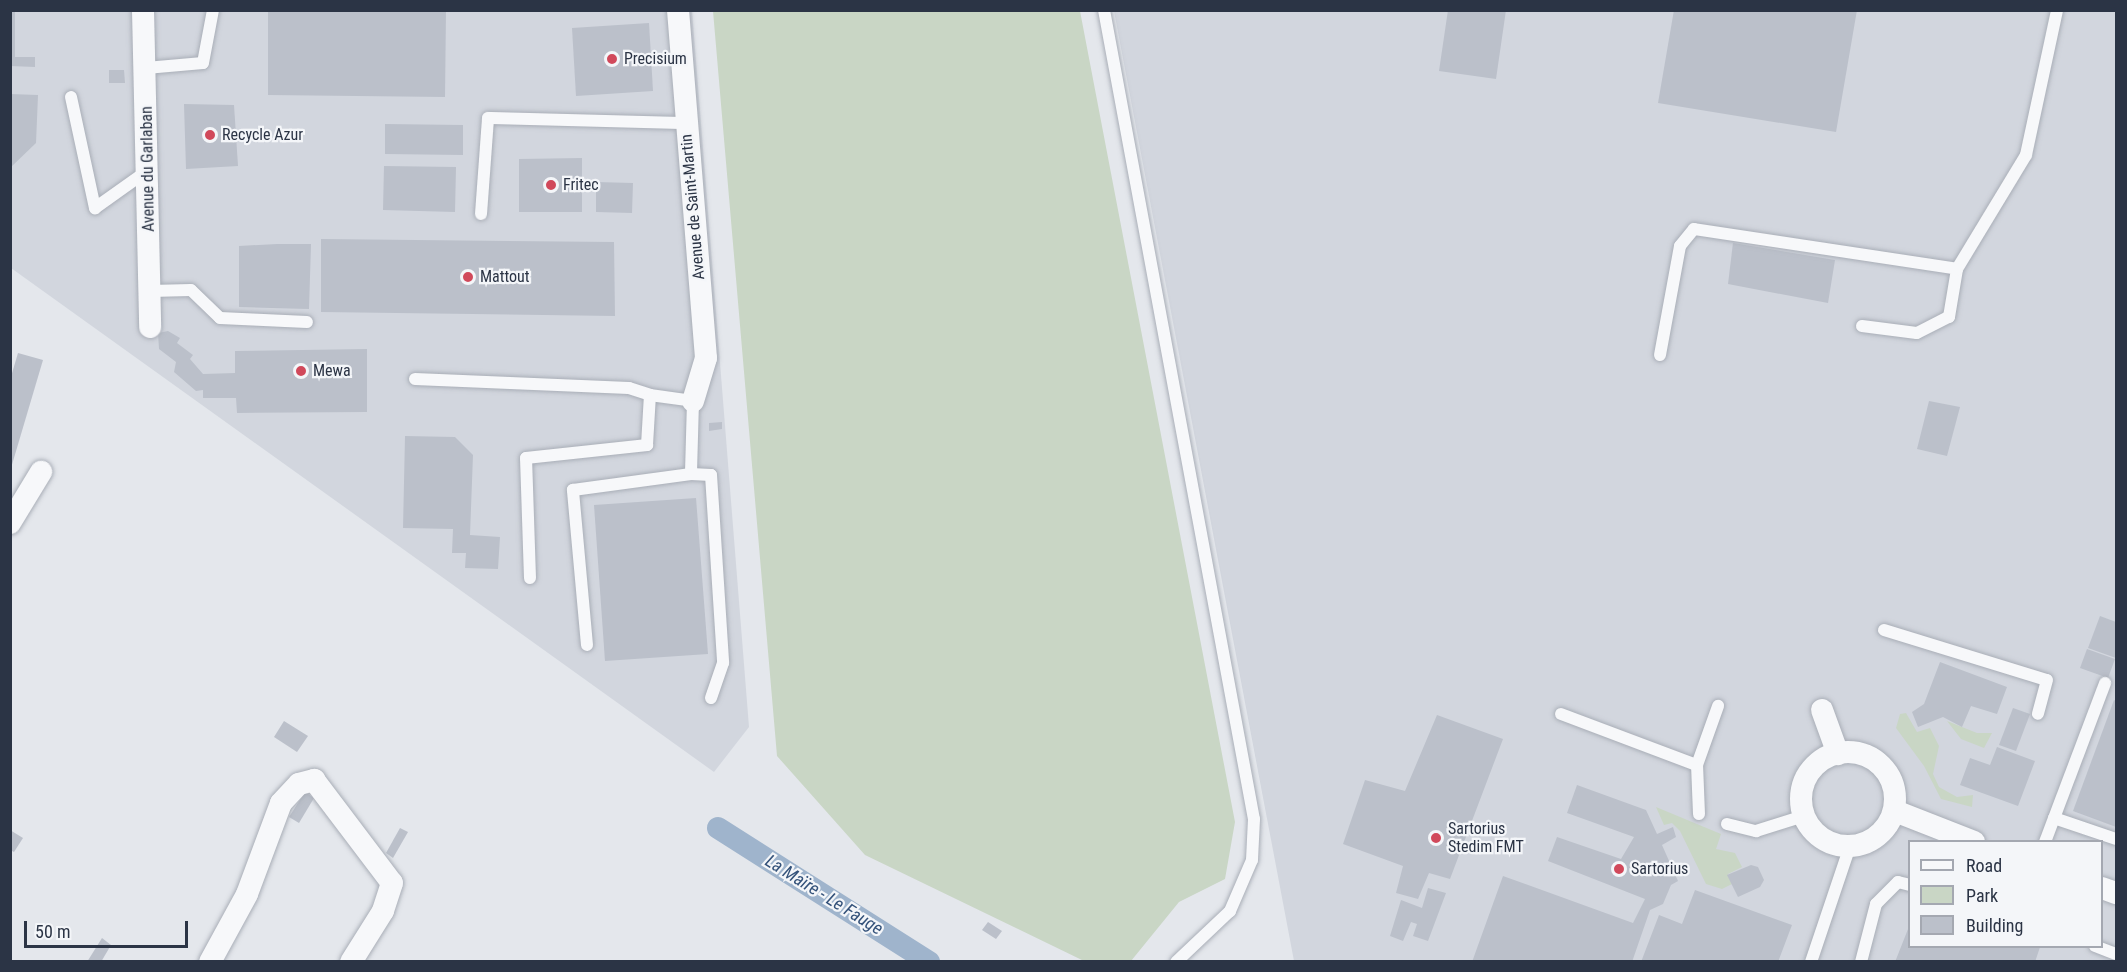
<!DOCTYPE html>
<meta charset="utf-8">
<style>
body{margin:0}
#map{position:relative;width:2127px;height:972px;overflow:hidden;background:#e4e7ec;font-family:"Roboto Condensed",sans-serif}
div>[style]{position:absolute}
[style*='--x']{left:calc(var(--x)*1px);top:calc(var(--y)*1px);width:calc(var(--w)*1px);rotate:calc(var(--a)*1deg)}
.built>*{inset:0;background:#d2d6de}
.green>*{inset:0;background:#c9d6c5}
.canal>*{height:22px;margin:-11px;padding:0 11px;transform-origin:11px;border-radius:11px;background:#9fb4cc}
.building>*{inset:0;background:#bbc0ca}
.roads{filter:drop-shadow(0 0 2px #a9aeb7) drop-shadow(0 0 2px #a9aeb7)}
.service>*{height:12px;margin:-6px;padding:0 6px;transform-origin:6px;border-radius:6px;background:#f7f8fa}
.minor>*{height:22px;margin:-11px;padding:0 11px;transform-origin:11px;border-radius:11px;background:#f7f8fa}
.minor>.ring{margin:-11px;padding:0;box-sizing:content-box;background:none;border:22px solid #f7f8fa;border-radius:50%}
.dots>*{width:16px;height:16px;translate:-50% -50%;box-sizing:border-box;border:3px solid #f4f6f9;border-radius:50%}
span{translate:-50% -50%;white-space:nowrap;text-align:center;line-height:1.15;-webkit-text-stroke:4.5px #f4f6f9;paint-order:stroke}
.poi-label{font-size:16px;color:#2b3445}
.left{translate:0 -50%;text-align:left}
.street-label{font-size:16px;color:#2b3445}
.water-label{font-size:18px;color:#34527a;font-style:italic}
.frame{position:absolute;inset:0;border:12px solid #2b3445;pointer-events:none}
.legend{position:absolute;left:1908px;top:840px;width:195px;height:108px;box-sizing:border-box;background:#f4f6f9;border:2px solid #a4a8b1;margin:0;padding:8px 10px;list-style:none;font-size:18px;color:#2b3445}
.legend li{display:flex;align-items:center;gap:12px;height:30px}
.legend b{width:30px;border:2px solid #a4a8b1}
.scale{position:absolute;left:24px;top:921px;width:164px;height:27px;box-sizing:border-box;border:3px solid #2b3445;border-top:0;padding-left:8px;font-size:18px;line-height:21px;white-space:nowrap;color:#2b3445;-webkit-text-stroke:4px #f4f6f9;paint-order:stroke}
</style>
<div id="map">
<div class="built">
<i style="clip-path:polygon(11px 11px,692px 11px,749px 727px,714px 772px,11px 268px)"></i>
<i style="clip-path:polygon(evenodd,1114px 11px,2116px 11px,2116px 961px,1294px 961px,1114px 11px,1910px 842px,2102px 842px,2102px 946px,1910px 946px,1910px 842px)"></i>
</div>
<div class="green">
<i style="clip-path:polygon(713px 11px,1080px 11px,1235px 822px,1225px 879px,1179px 902px,1131px 961px,1084px 961px,865px 855px,777px 756px)"></i>
<i style="clip-path:polygon(1906px 713px,1917px 732px,1930px 728px,1939px 746px,1933px 774px,1939px 787px,1957px 797px,1973px 795px,1972px 807px,1941px 799px,1924px 766px,1896px 728px,1900px 714px)"></i>
<i style="clip-path:polygon(1947px 721px,1977px 733px,1992px 733px,1984px 748px,1961px 739px)"></i>
<i style="clip-path:polygon(1656px 807px,1721px 834px,1716px 849px,1735px 853px,1742px 867px,1728px 874px,1732px 884px,1722px 889px,1706px 884px,1680px 831px,1672px 823px,1664px 825px)"></i>
</div>
<div class="canal">
<i style="--x:718;--y:828;--w:250;--a:32.4"></i>
</div>
<div class="building">
<i style="clip-path:polygon(10px 10px,15px 10px,15px 57px,35px 57px,35px 67px,10px 66px)"></i>
<i style="clip-path:polygon(268px 10px,446px 10px,445px 97px,268px 95px)"></i>
<i style="clip-path:polygon(1448px 10px,1506px 10px,1496px 79px,1439px 71px)"></i>
<i style="clip-path:polygon(1674px 10px,1857px 10px,1836px 132px,1658px 103px)"></i>
<i style="clip-path:polygon(649px 23px,653px 91px,576px 96px,572px 28px)"></i>
<i style="clip-path:polygon(109px 70px,124px 70px,125px 83px,109px 83px)"></i>
<i style="clip-path:polygon(10px 94px,38px 95px,36px 143px,10px 168px)"></i>
<i style="clip-path:polygon(184px 104px,234px 105px,238px 166px,186px 169px)"></i>
<i style="clip-path:polygon(385px 124px,463px 125px,463px 155px,385px 154px)"></i>
<i style="clip-path:polygon(582px 158px,582px 212px,519px 212px,519px 159px)"></i>
<i style="clip-path:polygon(384px 166px,456px 167px,455px 212px,383px 210px)"></i>
<i style="clip-path:polygon(596px 182px,633px 183px,632px 213px,596px 212px)"></i>
<i style="clip-path:polygon(321px 239px,614px 242px,615px 316px,321px 312px)"></i>
<i style="clip-path:polygon(1733px 243px,1835px 260px,1828px 303px,1728px 284px)"></i>
<i style="clip-path:polygon(277px 244px,311px 244px,309px 309px,239px 307px,239px 246px)"></i>
<i style="clip-path:polygon(168px 331px,180px 338px,177px 343px,193px 355px,190px 359px,203px 374px,235px 373px,235px 351px,367px 349px,367px 412px,237px 413px,236px 398px,203px 398px,203px 390px,196px 391px,174px 372px,176px 362px,159px 349px,158px 333px)"></i>
<i style="clip-path:polygon(18px 353px,43px 360px,11px 468px,10px 380px)"></i>
<i style="clip-path:polygon(1929px 401px,1960px 407px,1947px 456px,1917px 449px)"></i>
<i style="clip-path:polygon(722px 422px,722px 429px,709px 431px,709px 423px)"></i>
<i style="clip-path:polygon(405px 436px,455px 437px,473px 455px,470px 535px,500px 537px,498px 569px,465px 568px,466px 553px,452px 553px,453px 529px,403px 528px)"></i>
<i style="clip-path:polygon(696px 498px,708px 654px,605px 661px,594px 505px)"></i>
<i style="clip-path:polygon(2100px 616px,2116px 622px,2116px 658px,2088px 648px)"></i>
<i style="clip-path:polygon(2087px 649px,2115px 659px,2108px 678px,2080px 668px)"></i>
<i style="clip-path:polygon(1940px 662px,2007px 687px,1997px 714px,1971px 706px,1962px 727px,1943px 717px,1918px 727px,1912px 712px,1924px 704px)"></i>
<i style="clip-path:polygon(2114px 700px,2116px 701px,2116px 827px,2073px 811px)"></i>
<i style="clip-path:polygon(2013px 708px,2030px 714px,2016px 751px,1999px 745px)"></i>
<i style="clip-path:polygon(1437px 715px,1503px 739px,1450px 879px,1429px 873px,1418px 899px,1396px 893px,1403px 866px,1343px 844px,1365px 780px,1405px 791px)"></i>
<i style="clip-path:polygon(284px 721px,308px 736px,297px 752px,274px 737px)"></i>
<i style="clip-path:polygon(1997px 747px,2035px 761px,2018px 806px,1960px 785px,1970px 758px,1990px 765px)"></i>
<i style="clip-path:polygon(1577px 785px,1646px 810px,1657px 834px,1673px 827px,1676px 837px,1662px 845px,1678px 881px,1671px 885px,1663px 904px,1650px 910px,1632px 962px,1472px 962px,1503px 876px,1633px 923px,1645px 899px,1548px 861px,1557px 837px,1621px 859px,1634px 837px,1567px 813px)"></i>
<i style="clip-path:polygon(305px 792px,314px 798px,299px 823px,289px 817px)"></i>
<i style="clip-path:polygon(400px 828px,408px 832px,393px 858px,386px 853px)"></i>
<i style="clip-path:polygon(10px 830px,23px 838px,14px 852px,10px 850px)"></i>
<i style="clip-path:polygon(1751px 865px,1758px 867px,1764px 880px,1760px 887px,1738px 897px,1727px 875px)"></i>
<i style="clip-path:polygon(1428px 888px,1446px 893px,1428px 941px,1413px 936px,1417px 924px,1411px 922px,1403px 941px,1390px 936px,1401px 900px,1422px 908px)"></i>
<i style="clip-path:polygon(1695px 890px,1792px 925px,1778px 962px,1641px 962px,1659px 915px,1682px 924px)"></i>
<i style="clip-path:polygon(988px 922px,1002px 931px,996px 939px,982px 930px)"></i>
<i style="clip-path:polygon(1910px 924px,1910px 946px,2040px 947px,2035px 962px,1895px 962px)"></i>
<i style="clip-path:polygon(102px 938px,111px 945px,101px 962px,87px 962px)"></i>
</div>
<div class="roads">
<div class="service">
<i style="--x:1104;--y:10;--w:823;--a:79.5"></i>
<i style="--x:1254;--y:819;--w:41;--a:92.8"></i>
<i style="--x:1252;--y:860;--w:56;--a:113.3"></i>
<i style="--x:1230;--y:911;--w:74;--a:136.6"></i>
<i style="--x:146;--y:68;--w:57;--a:-5"></i>
<i style="--x:203;--y:63;--w:54;--a:-79.3"></i>
<i style="--x:71;--y:97;--w:114;--a:77.8"></i>
<i style="--x:95;--y:208;--w:64;--a:-35.4"></i>
<i style="--x:481;--y:214;--w:96;--a:-85.8"></i>
<i style="--x:488;--y:118;--w:197;--a:1.5"></i>
<i style="--x:150;--y:291;--w:41;--a:-1.4"></i>
<i style="--x:191;--y:290;--w:40;--a:44"></i>
<i style="--x:220;--y:318;--w:87;--a:2.6"></i>
<i style="--x:1862;--y:326;--w:55;--a:7.3"></i>
<i style="--x:1917;--y:333;--w:36;--a:-27"></i>
<i style="--x:1949;--y:317;--w:49;--a:-80.5"></i>
<i style="--x:1957;--y:269;--w:133;--a:-58.8"></i>
<i style="--x:2026;--y:155;--w:148;--a:-77.9"></i>
<i style="--x:1660;--y:355;--w:111;--a:-79.6"></i>
<i style="--x:1680;--y:246;--w:22;--a:-51"></i>
<i style="--x:1694;--y:229;--w:266;--a:8.6"></i>
<i style="--x:415;--y:379;--w:214;--a:2.4"></i>
<i style="--x:629;--y:388;--w:22;--a:18"></i>
<i style="--x:530;--y:578;--w:120;--a:-91.9"></i>
<i style="--x:526;--y:458;--w:122;--a:-6.1"></i>
<i style="--x:647;--y:445;--w:50;--a:-86.6"></i>
<i style="--x:650;--y:395;--w:43;--a:7.9"></i>
<i style="--x:693;--y:401;--w:73;--a:91.6"></i>
<i style="--x:691;--y:474;--w:20;--a:3"></i>
<i style="--x:711;--y:475;--w:188;--a:86.3"></i>
<i style="--x:723;--y:663;--w:37;--a:109"></i>
<i style="--x:1884;--y:630;--w:170;--a:17.1"></i>
<i style="--x:2047;--y:680;--w:35;--a:105"></i>
<i style="--x:587;--y:645;--w:156;--a:-95.2"></i>
<i style="--x:573;--y:490;--w:119;--a:-7.7"></i>
<i style="--x:1561;--y:714;--w:145;--a:20.6"></i>
<i style="--x:1699;--y:814;--w:49;--a:-92.3"></i>
<i style="--x:1697;--y:765;--w:63;--a:-70.4"></i>
<i style="--x:2054;--y:818;--w:65;--a:18.7"></i>
<i style="--x:1727;--y:824;--w:30;--a:14"></i>
<i style="--x:1756;--y:831;--w:50;--a:-17.4"></i>
<i style="--x:2045;--y:842;--w:170;--a:-69.3"></i>
<i style="--x:2095;--y:946;--w:22;--a:21"></i>
<i style="--x:1811;--y:962;--w:122;--a:-71.4"></i>
<i style="--x:1861;--y:962;--w:60;--a:-75.5"></i>
<i style="--x:1876;--y:904;--w:31;--a:-45"></i>
<i style="--x:1898;--y:882;--w:12;--a:14"></i>
</div>
<div class="minor">
<i style="--x:143;--y:10;--w:317;--a:88.7"></i>
<i style="--x:678;--y:10;--w:349;--a:85.4"></i>
<i style="--x:706;--y:358;--w:45;--a:106.8"></i>
<i style="--x:10;--y:523;--w:60;--a:-58.7"></i>
<i style="--x:1822;--y:710;--w:47;--a:70"></i>
<i class="ring" style="left:1801px;top:752px;width:72px;height:72px"></i>
<i style="--x:1895;--y:811;--w:85;--a:21.4"></i>
<i style="--x:2102;--y:888;--w:15;--a:20"></i>
<i style="--x:210;--y:962;--w:77;--a:-61.4"></i>
<i style="--x:247;--y:894;--w:97;--a:-69.5"></i>
<i style="--x:281;--y:803;--w:26;--a:-47"></i>
<i style="--x:299;--y:784;--w:16;--a:-15"></i>
<i style="--x:314;--y:780;--w:129;--a:52.9"></i>
<i style="--x:392;--y:883;--w:29;--a:108"></i>
<i style="--x:383;--y:911;--w:60;--a:122.1"></i>
</div>
</div>
<div class="dots">
<i style="left:612px;top:59px;background:#d1495b"></i>
<i style="left:210px;top:135px;background:#d1495b"></i>
<i style="left:551px;top:185px;background:#d1495b"></i>
<i style="left:468px;top:277px;background:#d1495b"></i>
<i style="left:301px;top:371px;background:#d1495b"></i>
<i style="left:1436px;top:838px;background:#d1495b"></i>
<i style="left:1619px;top:869px;background:#d1495b"></i>
</div>
<div class="poi-label">
<span class="left" style="left:624px;top:59px">Precisium</span>
<span class="left" style="left:222px;top:135px">Recycle Azur</span>
<span class="left" style="left:563px;top:185px">Fritec</span>
<span class="left" style="left:480px;top:277px">Mattout</span>
<span class="left" style="left:313px;top:371px">Mewa</span>
<span class="left" style="left:1448px;top:838px">Sartorius<br>Stedim FMT</span>
<span class="left" style="left:1631px;top:869px">Sartorius</span>
</div>
<div class="street-label">
<span style="left:148px;top:169px;rotate:-91deg">Avenue du Garlaban</span>
<span style="left:693px;top:207px;rotate:-95deg">Avenue de Saint-Martin</span>
</div>
<div class="water-label">
<span style="left:824px;top:895px;rotate:32deg">La Maïre - Le Fauge</span>
</div>
<div class="frame"></div>
<ul class="legend">
<li><b style="height:8px;background:#f7f8fa"></b>Road</li>
<li><b style="height:16px;background:#c9d6c5"></b>Park</li>
<li><b style="height:16px;background:#bbc0ca"></b>Building</li>
</ul>
<div class="scale">50 m</div>
</div>
